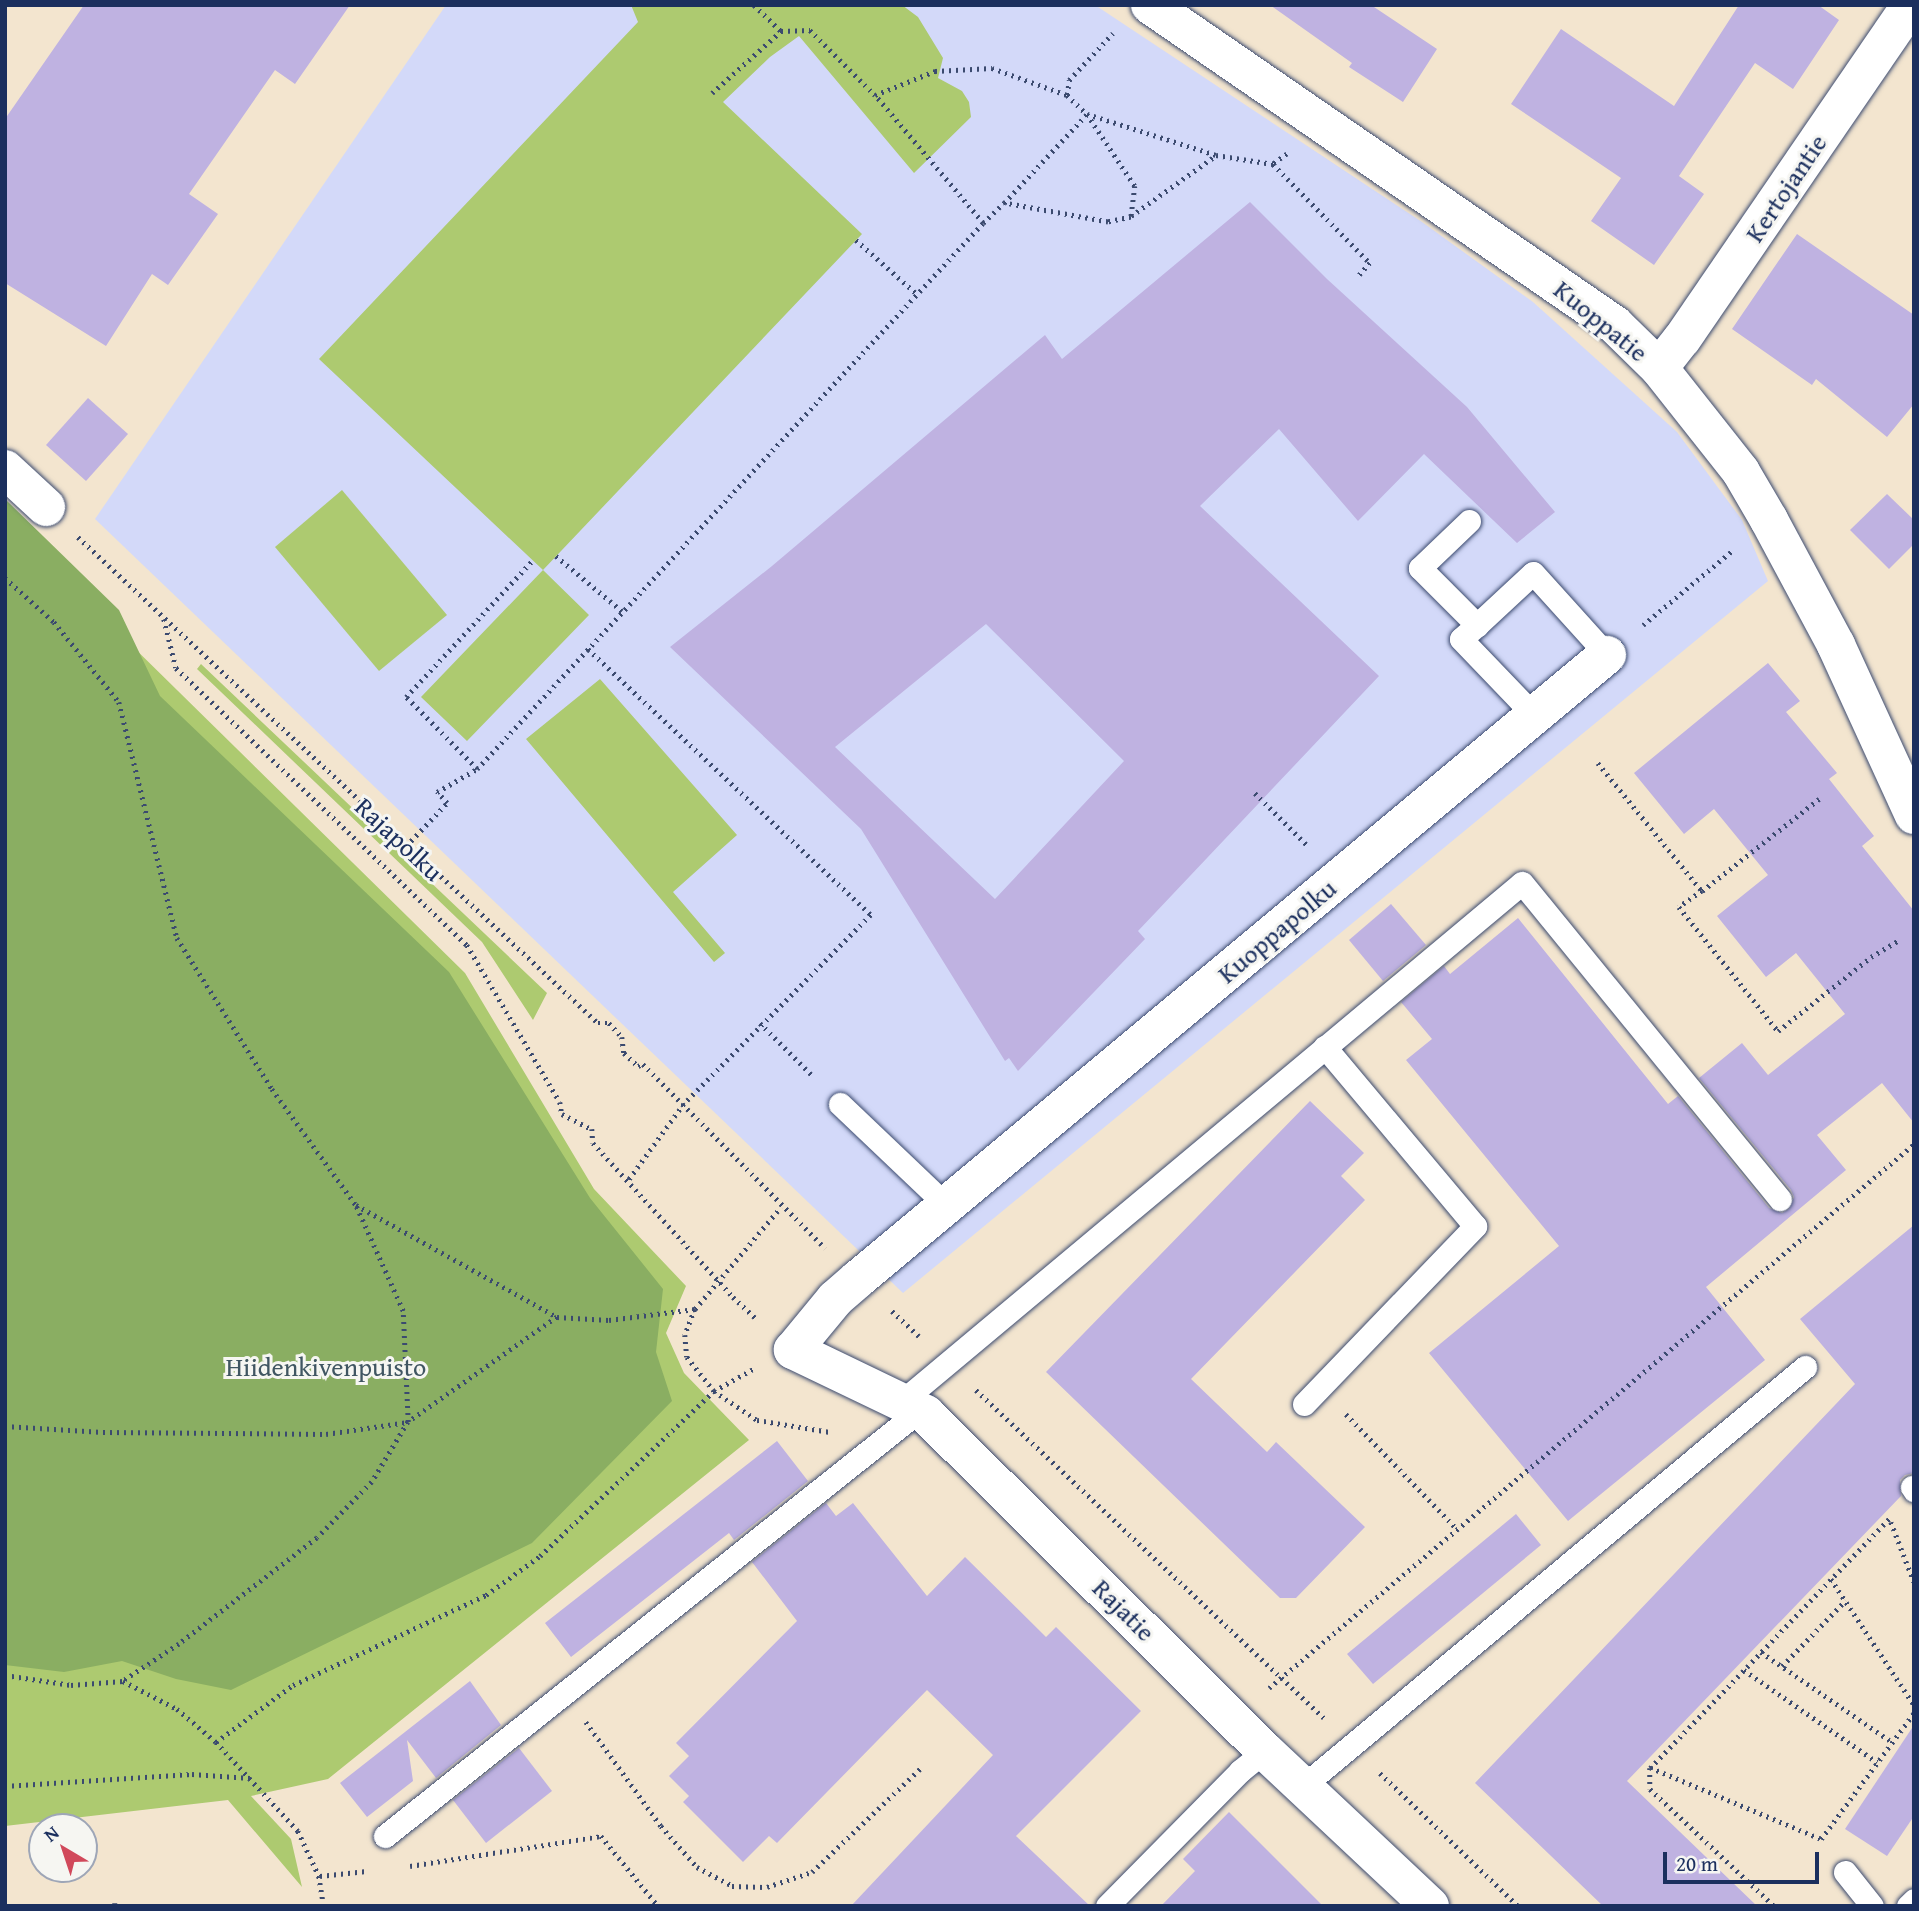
<!DOCTYPE html>
<style>
body{margin:0}
#map{position:relative;width:1919px;height:1911px;overflow:hidden;background:#f3e5cf;font-family:"Gentium Book Plus",serif}
div>[style]{position:absolute}
[style*='--x']{left:calc(var(--x)*1px);top:calc(var(--y)*1px);width:calc(var(--w)*1px);rotate:calc(var(--a)*1deg)}
.built>*{inset:0;background:#d3d9f9}
.green>*{inset:0;background:#adca70}
.forest>*{inset:0;background:#8aae62}
.building>*{inset:0;background:#bfb2e1}
.path>*{height:4.5px;margin-top:-2.25px;transform-origin:0;background:repeating-linear-gradient(90deg,#3b4a6f 0 2px,transparent 0 7px)}
.roads{filter:drop-shadow(0 0 2px #3b4a6f) drop-shadow(0 0 2px #3b4a6f)}
.lane>*{height:23px;margin:-11.5px;padding:0 11.5px;transform-origin:11.5px;border-radius:11.5px;background:#fff}
.street>*{height:38px;margin:-19px;padding:0 19px;transform-origin:19px;border-radius:19px;background:#fff}
span{translate:-50% -50%;white-space:nowrap;text-align:center;line-height:1.15;-webkit-text-stroke:6px #f6f6f2;paint-order:stroke}
.street-label{font-size:26px;color:#1b2f5e}
.park-label{font-size:26px;color:#405662}
.frame{position:absolute;inset:0;border:7px solid #1b2f5e;pointer-events:none}
.north{position:absolute;left:28px;top:1813px;width:70px;height:70px;box-sizing:border-box;background:#f6f6f2;border:2px solid #9ea6b7;border-radius:50%;rotate:321deg;font-size:19px;font-weight:700;line-height:28px;text-align:center;color:#1b2f5e}
.north::after{content:'';display:block;margin:auto;width:24px;height:32px;background:#d1495b;clip-path:polygon(50% 0,100% 100%,50% 72%,0 100%)}
.scale{position:absolute;left:1663px;top:1852px;width:156px;height:32px;box-sizing:border-box;border:4px solid #1b2f5e;border-top:0;padding-left:9px;font-size:21px;line-height:24px;white-space:nowrap;color:#1b2f5e;-webkit-text-stroke:5px #f6f6f2;paint-order:stroke}
</style>
<div id="map">
<div class="built">
<i style="clip-path:polygon(446px 5px,1095px 5px,1422px 222px,1533px 302px,1677px 432px,1742px 520px,1768px 581px,903px 1293px,95px 519px)"></i>
</div>
<div class="green">
<i style="clip-path:polygon(631px 5px,902px 5px,918px 17px,943px 58px,938px 78px,962px 91px,969px 102px,971px 117px,914px 173px,799px 36px,770px 57px,723px 102px,862px 234px,543px 570px,589px 615px,467px 741px,421px 697px,543px 570px,319px 359px,638px 22px)"></i>
<i style="clip-path:polygon(342px 490px,447px 615px,379px 671px,275px 547px)"></i>
<i style="clip-path:polygon(5px 521px,465px 973px,594px 1189px,686px 1286px,666px 1333px,684px 1373px,749px 1440px,328px 1779px,251px 1796px,291px 1839px,302px 1887px,228px 1800px,5px 1826px)"></i>
<i style="clip-path:polygon(201px 664px,547px 993px,533px 1020px,482px 942px,197px 669px)"></i>
<i style="clip-path:polygon(600px 679px,737px 835px,673px 892px,725px 953px,714px 962px,526px 739px)"></i>
</div>
<div class="forest">
<i style="clip-path:polygon(5px 499px,119px 610px,160px 696px,449px 972px,590px 1198px,663px 1289px,656px 1352px,672px 1401px,532px 1543px,231px 1690px,176px 1679px,122px 1661px,64px 1672px,5px 1665px)"></i>
</div>
<div class="building">
<i style="clip-path:polygon(84px 5px,350px 5px,295px 84px,275px 70px,189px 194px,218px 214px,168px 285px,152px 274px,106px 346px,5px 283px,5px 119px)"></i>
<i style="clip-path:polygon(1270px 5px,1371px 5px,1437px 49px,1403px 102px,1349px 67px,1352px 63px)"></i>
<i style="clip-path:polygon(1739px 5px,1818px 5px,1839px 20px,1793px 89px,1755px 63px,1679px 176px,1704px 194px,1654px 265px,1591px 221px,1621px 178px,1511px 104px,1561px 29px,1674px 106px)"></i>
<i style="clip-path:polygon(evenodd,1250px 202px,1327px 279px,1467px 407px,1555px 512px,1517px 543px,1424px 454px,1358px 521px,1279px 429px,1200px 506px,1379px 676px,1138px 931px,1145px 939px,1018px 1071px,1009px 1058px,1005px 1061px,861px 829px,670px 647px,772px 566px,1045px 335px,1062px 359px,1250px 202px,986px 624px,1124px 761px,995px 899px,835px 747px,986px 624px)"></i>
<i style="clip-path:polygon(1797px 234px,1914px 315px,1914px 404px,1887px 437px,1816px 379px,1812px 385px,1732px 329px)"></i>
<i style="clip-path:polygon(88px 398px,128px 434px,86px 481px,46px 445px)"></i>
<i style="clip-path:polygon(1887px 494px,1914px 520px,1914px 544px,1889px 569px,1850px 530px)"></i>
<i style="clip-path:polygon(1768px 663px,1800px 701px,1786px 712px,1837px 773px,1829px 779px,1874px 836px,1862px 846px,1914px 911px,1914px 1123px,1882px 1083px,1817px 1135px,1846px 1170px,1706px 1287px,1765px 1360px,1568px 1521px,1429px 1353px,1559px 1246px,1406px 1060px,1432px 1039px,1401px 1002px,1444px 966px,1450px 974px,1518px 918px,1668px 1104px,1678px 1096px,1769px 1208px,1782px 1213px,1789px 1209px,1794px 1197px,1791px 1190px,1699px 1078px,1742px 1043px,1768px 1075px,1845px 1014px,1796px 953px,1766px 977px,1717px 916px,1768px 875px,1714px 809px,1684px 834px,1634px 773px)"></i>
<i style="clip-path:polygon(1391px 904px,1426px 945px,1383px 981px,1349px 940px)"></i>
<i style="clip-path:polygon(1310px 1101px,1364px 1153px,1341px 1176px,1365px 1200px,1191px 1379px,1267px 1452px,1276px 1442px,1365px 1527px,1296px 1598px,1280px 1598px,1046px 1372px)"></i>
<i style="clip-path:polygon(1914px 1225px,1914px 1473px,1905px 1475px,1900px 1480px,1901px 1496px,1627px 1781px,1757px 1906px,1603px 1906px,1475px 1783px,1855px 1384px,1800px 1319px)"></i>
<i style="clip-path:polygon(777px 1441px,808px 1481px,734px 1540px,729px 1533px,571px 1657px,545px 1623px)"></i>
<i style="clip-path:polygon(826px 1503px,836px 1516px,853px 1503px,927px 1596px,965px 1557px,1046px 1637px,1056px 1627px,1141px 1711px,1016px 1836px,1090px 1906px,851px 1906px,993px 1755px,927px 1690px,777px 1843px,769px 1836px,743px 1862px,683px 1802px,689px 1796px,669px 1776px,689px 1756px,676px 1743px,797px 1621px,752px 1562px)"></i>
<i style="clip-path:polygon(1516px 1514px,1541px 1545px,1373px 1684px,1347px 1654px)"></i>
<i style="clip-path:polygon(470px 1681px,501px 1725px,436px 1778px,407px 1740px,413px 1781px,367px 1817px,340px 1783px)"></i>
<i style="clip-path:polygon(1914px 1725px,1914px 1816px,1887px 1856px,1845px 1829px)"></i>
<i style="clip-path:polygon(519px 1748px,552px 1791px,486px 1843px,453px 1800px)"></i>
<i style="clip-path:polygon(1229px 1812px,1323px 1906px,1161px 1906px,1195px 1871px,1183px 1859px)"></i>
</div>
<div class="path">
<i style="--x:754;--y:5;--w:37;--a:44"></i>
<i style="--x:781;--y:31;--w:29;--a:-2"></i>
<i style="--x:810;--y:30;--w:92;--a:45"></i>
<i style="--x:712;--y:93;--w:93;--a:-41.9"></i>
<i style="--x:1067;--y:95;--w:15;--a:-82"></i>
<i style="--x:1069;--y:80;--w:64;--a:-46.9"></i>
<i style="--x:1087;--y:114;--w:87;--a:56.3"></i>
<i style="--x:1135;--y:186;--w:31;--a:97"></i>
<i style="--x:1131;--y:217;--w:24;--a:168"></i>
<i style="--x:1108;--y:222;--w:106;--a:-169.6"></i>
<i style="--x:1004;--y:203;--w:122;--a:-47"></i>
<i style="--x:1287;--y:154;--w:17;--a:144"></i>
<i style="--x:1273;--y:164;--w:139;--a:45.6"></i>
<i style="--x:1370;--y:263;--w:20;--a:131"></i>
<i style="--x:1131;--y:216;--w:103;--a:-35.5"></i>
<i style="--x:983;--y:223;--w:29;--a:-44"></i>
<i style="--x:856;--y:240;--w:81;--a:41.5"></i>
<i style="--x:78;--y:537;--w:712;--a:43.06"></i>
<i style="--x:598;--y:1023;--w:11;--a:0"></i>
<i style="--x:609;--y:1023;--w:19;--a:47"></i>
<i style="--x:622;--y:1037;--w:16;--a:83"></i>
<i style="--x:624;--y:1053;--w:19;--a:43"></i>
<i style="--x:638;--y:1066;--w:5;--a:-22"></i>
<i style="--x:643;--y:1064;--w:259;--a:45.3"></i>
<i style="--x:556;--y:556;--w:86;--a:39.8"></i>
<i style="--x:5;--y:578;--w:66;--a:41.9"></i>
<i style="--x:54;--y:622;--w:103;--a:50.9"></i>
<i style="--x:119;--y:702;--w:243;--a:76.2"></i>
<i style="--x:177;--y:938;--w:178;--a:57.8"></i>
<i style="--x:272;--y:1089;--w:143;--a:54.1"></i>
<i style="--x:356;--y:1205;--w:230;--a:29.1"></i>
<i style="--x:557;--y:1317;--w:182;--a:144.8"></i>
<i style="--x:408;--y:1422;--w:70;--a:121"></i>
<i style="--x:372;--y:1482;--w:78;--a:134.5"></i>
<i style="--x:317;--y:1538;--w:174;--a:142.5"></i>
<i style="--x:179;--y:1644;--w:67;--a:146.5"></i>
<i style="--x:164;--y:619;--w:50;--a:76.2"></i>
<i style="--x:176;--y:668;--w:402;--a:43.6"></i>
<i style="--x:467;--y:945;--w:182;--a:59.4"></i>
<i style="--x:560;--y:1102;--w:12;--a:81"></i>
<i style="--x:562;--y:1114;--w:34;--a:27"></i>
<i style="--x:592;--y:1129;--w:14;--a:86"></i>
<i style="--x:593;--y:1143;--w:208;--a:47.7"></i>
<i style="--x:733;--y:1297;--w:34;--a:43"></i>
<i style="--x:1643;--y:625;--w:117;--a:-39.8"></i>
<i style="--x:588;--y:649;--w:388;--a:43.2"></i>
<i style="--x:871;--y:915;--w:266;--a:134.7"></i>
<i style="--x:684;--y:1104;--w:95;--a:126"></i>
<i style="--x:1598;--y:763;--w:165;--a:50.9"></i>
<i style="--x:1702;--y:891;--w:149;--a:-38.2"></i>
<i style="--x:477;--y:769;--w:101;--a:-134.6"></i>
<i style="--x:406;--y:697;--w:185;--a:-47.2"></i>
<i style="--x:1255;--y:793;--w:74;--a:45"></i>
<i style="--x:406;--y:846;--w:59;--a:-46.4"></i>
<i style="--x:447;--y:803;--w:15;--a:-132"></i>
<i style="--x:437;--y:792;--w:46;--a:-29.9"></i>
<i style="--x:477;--y:769;--w:744;--a:-47.18"></i>
<i style="--x:983;--y:223;--w:167;--a:-130.2"></i>
<i style="--x:875;--y:95;--w:65;--a:-21.8"></i>
<i style="--x:935;--y:71;--w:57;--a:-3"></i>
<i style="--x:992;--y:68;--w:80;--a:19.8"></i>
<i style="--x:1067;--y:95;--w:28;--a:44"></i>
<i style="--x:1087;--y:114;--w:135;--a:17.6"></i>
<i style="--x:1216;--y:155;--w:58;--a:9"></i>
<i style="--x:1702;--y:891;--w:28;--a:145"></i>
<i style="--x:1679;--y:907;--w:159;--a:51.4"></i>
<i style="--x:1778;--y:1031;--w:119;--a:-38.5"></i>
<i style="--x:1871;--y:957;--w:33;--a:-31"></i>
<i style="--x:760;--y:1023;--w:76;--a:45"></i>
<i style="--x:695;--y:1309;--w:28;--a:111"></i>
<i style="--x:685;--y:1335;--w:22;--a:85"></i>
<i style="--x:687;--y:1357;--w:43;--a:51.5"></i>
<i style="--x:714;--y:1391;--w:52;--a:34"></i>
<i style="--x:757;--y:1420;--w:74;--a:9.3"></i>
<i style="--x:892;--y:1311;--w:37;--a:43"></i>
<i style="--x:557;--y:1317;--w:52;--a:3.3"></i>
<i style="--x:609;--y:1320;--w:87;--a:-7.3"></i>
<i style="--x:695;--y:1309;--w:133;--a:-49.9"></i>
<i style="--x:976;--y:1390;--w:478;--a:43.3"></i>
<i style="--x:1346;--y:1414;--w:160;--a:46"></i>
<i style="--x:5;--y:1426;--w:98;--a:3.5"></i>
<i style="--x:103;--y:1432;--w:223;--a:0.5"></i>
<i style="--x:326;--y:1434;--w:83;--a:-8.3"></i>
<i style="--x:408;--y:1422;--w:111;--a:-92.6"></i>
<i style="--x:403;--y:1311;--w:115;--a:-114.1"></i>
<i style="--x:1891;--y:1522;--w:64;--a:69"></i>
<i style="--x:1831;--y:1579;--w:151;--a:56.6"></i>
<i style="--x:1761;--y:1652;--w:159;--a:34.5"></i>
<i style="--x:1782;--y:1666;--w:91;--a:-45.9"></i>
<i style="--x:1744;--y:1670;--w:162;--a:34.7"></i>
<i style="--x:5;--y:1675;--w:67;--a:8.6"></i>
<i style="--x:71;--y:1685;--w:52;--a:-4.4"></i>
<i style="--x:123;--y:1681;--w:61;--a:27.4"></i>
<i style="--x:177;--y:1709;--w:51;--a:40.2"></i>
<i style="--x:216;--y:1742;--w:121;--a:47.3"></i>
<i style="--x:298;--y:1831;--w:50;--a:65"></i>
<i style="--x:319;--y:1876;--w:30;--a:81"></i>
<i style="--x:1269;--y:1688;--w:844;--a:-40.14"></i>
<i style="--x:586;--y:1722;--w:128;--a:54.2"></i>
<i style="--x:661;--y:1826;--w:55;--a:48.7"></i>
<i style="--x:697;--y:1867;--w:40;--a:28"></i>
<i style="--x:732;--y:1886;--w:35;--a:2"></i>
<i style="--x:767;--y:1887;--w:47;--a:-18.4"></i>
<i style="--x:812;--y:1872;--w:152;--a:-43.7"></i>
<i style="--x:216;--y:1742;--w:96;--a:-36.5"></i>
<i style="--x:293;--y:1685;--w:213;--a:-25"></i>
<i style="--x:486;--y:1595;--w:67;--a:-35.8"></i>
<i style="--x:540;--y:1556;--w:240;--a:-43.5"></i>
<i style="--x:714;--y:1391;--w:45;--a:-29.4"></i>
<i style="--x:1650;--y:1768;--w:21;--a:90"></i>
<i style="--x:1650;--y:1789;--w:170;--a:43.3"></i>
<i style="--x:1380;--y:1773;--w:192;--a:43.9"></i>
<i style="--x:5;--y:1786;--w:187;--a:-3.7"></i>
<i style="--x:192;--y:1774;--w:58;--a:3.9"></i>
<i style="--x:1820;--y:1839;--w:184;--a:-157.3"></i>
<i style="--x:1650;--y:1768;--w:347;--a:-46.2"></i>
<i style="--x:1821;--y:1839;--w:157;--a:-53.6"></i>
<i style="--x:410;--y:1866;--w:193;--a:-8.9"></i>
<i style="--x:601;--y:1836;--w:90;--a:50.8"></i>
<i style="--x:320;--y:1876;--w:47;--a:-6.1"></i>
<i style="--x:115;--y:1903;--w:3;--a:90"></i>
</div>
<div class="roads">
<div class="lane">
<i style="--x:1469;--y:521;--w:68;--a:136.2"></i>
<i style="--x:1420;--y:568;--w:81;--a:45"></i>
<i style="--x:1477;--y:625;--w:21;--a:139"></i>
<i style="--x:1461;--y:639;--w:105;--a:46.2"></i>
<i style="--x:1477;--y:625;--w:76;--a:-42.9"></i>
<i style="--x:1533;--y:573;--w:110;--a:47.9"></i>
<i style="--x:840;--y:1104;--w:148;--a:43.6"></i>
<i style="--x:901;--y:1402;--w:809;--a:-39.89"></i>
<i style="--x:1522;--y:883;--w:408;--a:50.8"></i>
<i style="--x:1304;--y:1404;--w:247;--a:-46.1"></i>
<i style="--x:1475;--y:1226;--w:234;--a:-130"></i>
<i style="--x:1912;--y:1487;--w:4;--a:56"></i>
<i style="--x:1303;--y:1786;--w:654;--a:-39.85"></i>
<i style="--x:385;--y:1836;--w:682;--a:-38.52"></i>
<i style="--x:1845;--y:1872;--w:43;--a:51.5"></i>
<i style="--x:1107;--y:1906;--w:190;--a:-45.4"></i>
<i style="--x:1240;--y:1771;--w:32;--a:-39"></i>
<i style="--x:1908;--y:1906;--w:8;--a:-45"></i>
</div>
<div class="street">
<i style="--x:1150;--y:5;--w:564;--a:34.53"></i>
<i style="--x:1615;--y:325;--w:62;--a:44.3"></i>
<i style="--x:1659;--y:368;--w:132;--a:51.7"></i>
<i style="--x:1741;--y:472;--w:56;--a:59.7"></i>
<i style="--x:1769;--y:520;--w:142;--a:61.8"></i>
<i style="--x:1836;--y:645;--w:187;--a:65.4"></i>
<i style="--x:1659;--y:368;--w:37;--a:-52"></i>
<i style="--x:1682;--y:339;--w:405;--a:-55.6"></i>
<i style="--x:5;--y:469;--w:56;--a:42.8"></i>
<i style="--x:1430;--y:1906;--w:226;--a:-136.8"></i>
<i style="--x:1265;--y:1751;--w:478;--a:-135.2"></i>
<i style="--x:926;--y:1414;--w:148;--a:-154.3"></i>
<i style="--x:793;--y:1350;--w:66;--a:-50.5"></i>
<i style="--x:835;--y:1299;--w:30;--a:-41"></i>
<i style="--x:858;--y:1279;--w:975;--a:-39.8"></i>
</div>
</div>
<div class="street-label">
<span style="left:1786px;top:188px;rotate:-56deg">Kertojantie</span>
<span style="left:1601px;top:321px;rotate:39deg">Kuoppatie</span>
<span style="left:399px;top:839px;rotate:43deg">Rajapolku</span>
<span style="left:1277px;top:931px;rotate:-40deg">Kuoppapolku</span>
<span style="left:1124px;top:1610px;rotate:45deg">Rajatie</span>
</div>
<div class="park-label">
<span style="left:326px;top:1367px">Hiidenkivenpuisto</span>
</div>
<div class="frame"></div>
<div class="north">N</div>
<div class="scale">20 m</div>
</div>
